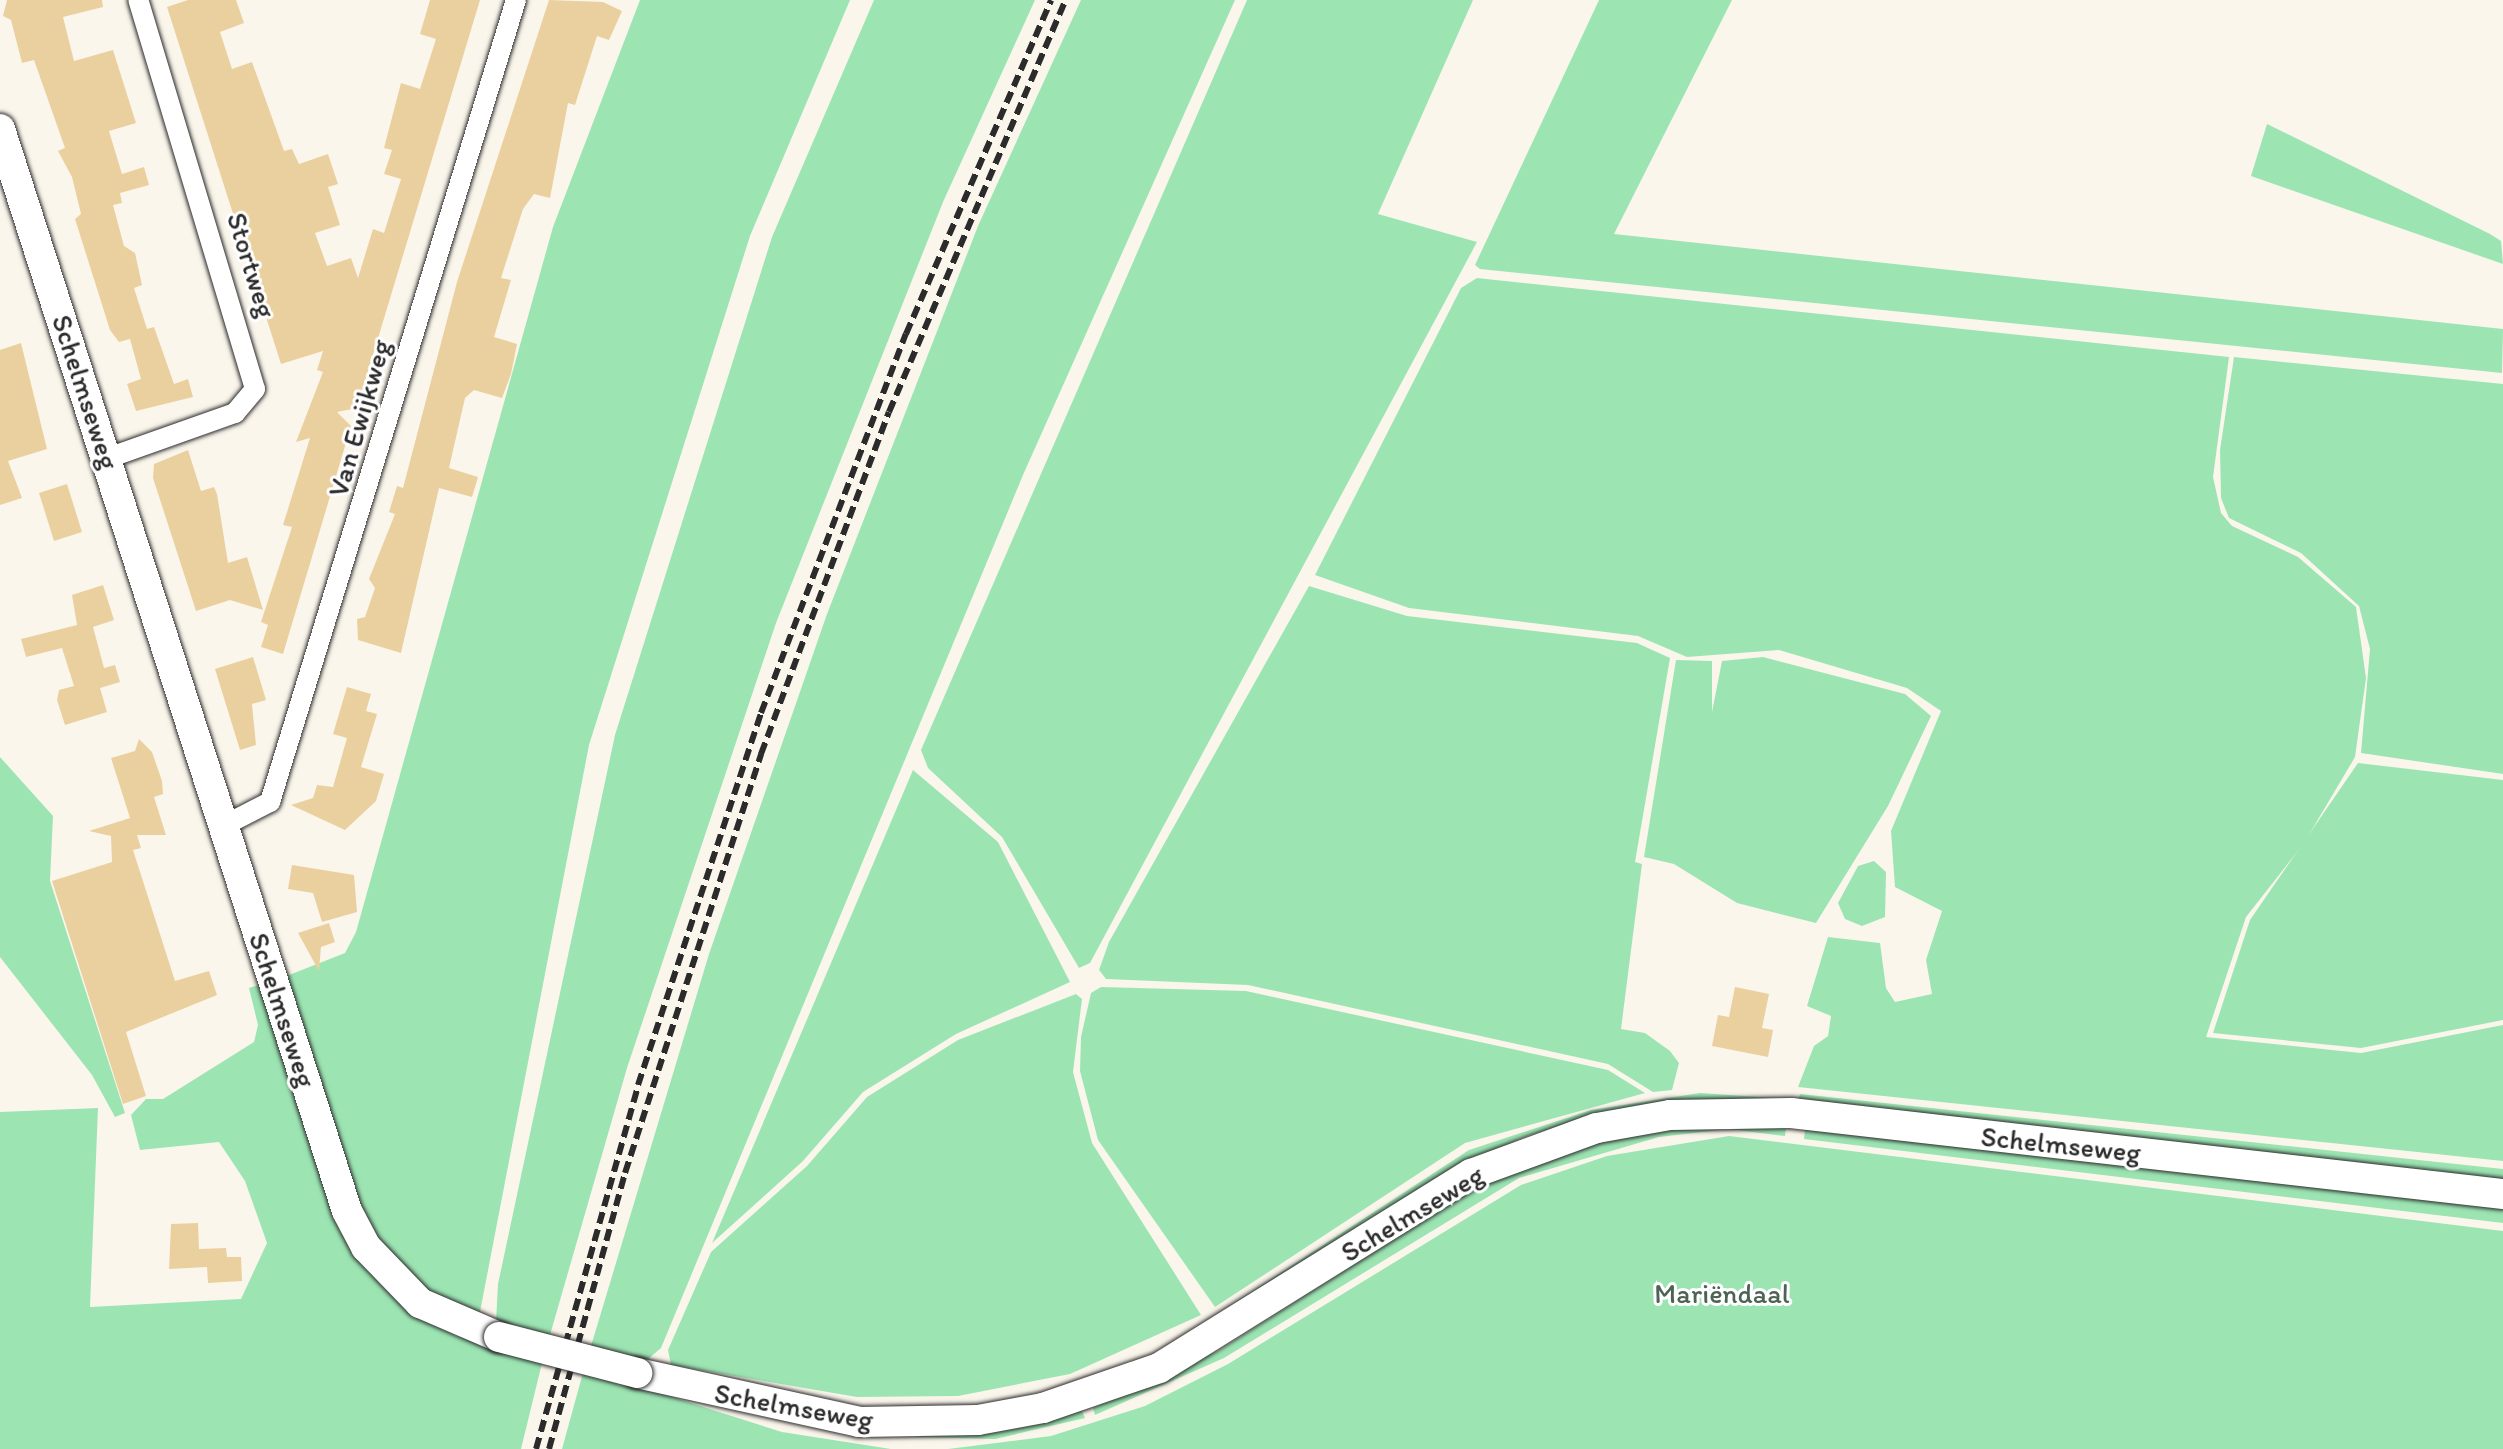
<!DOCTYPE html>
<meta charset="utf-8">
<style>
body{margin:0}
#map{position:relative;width:2503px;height:1449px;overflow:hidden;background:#fbf6ec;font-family:Itim,sans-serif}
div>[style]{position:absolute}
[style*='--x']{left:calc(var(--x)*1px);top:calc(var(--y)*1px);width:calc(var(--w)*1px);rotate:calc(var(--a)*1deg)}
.green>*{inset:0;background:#9ce5b3}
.building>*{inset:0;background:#ebd09f}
.roads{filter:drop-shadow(0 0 2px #2b2b2b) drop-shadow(0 0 2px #2b2b2b)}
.street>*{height:20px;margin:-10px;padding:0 10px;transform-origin:10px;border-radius:10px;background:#fff}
.secondary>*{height:30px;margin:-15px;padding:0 15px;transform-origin:15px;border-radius:15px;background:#fff}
.rail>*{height:6px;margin-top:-3px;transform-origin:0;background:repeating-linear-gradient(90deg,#2b2b2b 0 12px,transparent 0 18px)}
.bridges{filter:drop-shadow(0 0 2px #2b2b2b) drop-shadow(0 0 2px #2b2b2b)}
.secondary-bridge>*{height:30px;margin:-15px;padding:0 15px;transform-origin:15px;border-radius:15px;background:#fff}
span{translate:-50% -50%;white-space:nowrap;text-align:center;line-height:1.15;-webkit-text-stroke:6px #fff;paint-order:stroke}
.street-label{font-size:28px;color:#2b2b2b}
.park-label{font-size:28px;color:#4d6354}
</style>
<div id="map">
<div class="green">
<i style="clip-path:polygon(640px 0,850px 0,750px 236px,589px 745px,480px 1312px,446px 1307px,401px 1271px,356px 1207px,284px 977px,345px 953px,356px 932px,553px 227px)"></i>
<i style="clip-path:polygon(874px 0,1035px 0,943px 202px,776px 623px,627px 1068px,550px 1335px,496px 1322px,498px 1284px,615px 735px,772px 237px)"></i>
<i style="clip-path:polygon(1081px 0,1235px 0,1023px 475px,661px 1348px,647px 1360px,591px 1346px,709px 954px,827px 614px,978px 226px)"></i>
<i style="clip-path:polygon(1247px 0,1473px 0,1378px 214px,1477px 242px,1090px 963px,1079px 968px,1002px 837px,928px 768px,921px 750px)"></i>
<i style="clip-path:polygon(1599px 0,1732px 0,1614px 234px,2503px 329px,2502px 373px,1480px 269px,1475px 265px)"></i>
<i style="clip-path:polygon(2267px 124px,2490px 234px,2501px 241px,2503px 264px,2251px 176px)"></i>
<i style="clip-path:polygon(1477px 278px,2229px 357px,2213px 477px,2221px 513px,2232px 526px,2298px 557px,2356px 607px,2366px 678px,2355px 757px,2304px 843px,2246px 917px,2206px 1037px,2361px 1053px,2503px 1025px,2503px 1161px,1798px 1087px,1814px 1046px,1828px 1036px,1831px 1016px,1807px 1006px,1828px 937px,1880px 943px,1886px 988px,1895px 1002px,1932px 994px,1926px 960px,1942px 911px,1895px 887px,1891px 831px,1941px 711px,1907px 688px,1779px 650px,1687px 657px,1638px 636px,1409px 608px,1315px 575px,1461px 288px)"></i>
<i style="clip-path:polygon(2234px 357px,2503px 384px,2503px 774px,2361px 753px,2370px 649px,2359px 606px,2301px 553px,2229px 518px,2221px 498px,2220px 450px)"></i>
<i style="clip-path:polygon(1309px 586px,1407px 616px,1637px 643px,1670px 658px,1635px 862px,1642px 864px,1621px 1029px,1645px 1033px,1670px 1051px,1679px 1063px,1672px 1090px,1653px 1092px,1608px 1064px,1248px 985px,1106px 979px,1099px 970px,1109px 942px)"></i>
<i style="clip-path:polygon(1763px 657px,1905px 694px,1931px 716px,1888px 806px,1816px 923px,1737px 903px,1674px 864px,1644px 857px,1676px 660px,1712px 661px,1712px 712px,1722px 661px)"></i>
<i style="clip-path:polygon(0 757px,53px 816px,50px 881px,125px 1113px,115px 1117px,92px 1075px,0 957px)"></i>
<i style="clip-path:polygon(2358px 763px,2503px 780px,2503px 1020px,2361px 1048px,2213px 1033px,2250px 920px)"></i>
<i style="clip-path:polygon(913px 770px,998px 842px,1070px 982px,956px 1034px,863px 1092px,803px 1161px,712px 1243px)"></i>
<i style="clip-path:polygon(1874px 861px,1886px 872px,1885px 917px,1862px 926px,1845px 919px,1838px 903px,1858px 866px)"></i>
<i style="clip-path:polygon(265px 983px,330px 1192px,414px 1313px,456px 1336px,543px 1359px,521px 1449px,0 1449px,0 1112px,98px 1108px,90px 1307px,241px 1299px,267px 1243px,245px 1181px,219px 1142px,140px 1150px,131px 1115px,146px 1099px,163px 1099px,254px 1042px,258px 1025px,249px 988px)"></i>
<i style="clip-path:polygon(1101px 987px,1246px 991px,1608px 1070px,1645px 1093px,1465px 1143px,1215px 1307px,1098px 1140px,1080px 1071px,1081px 1037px,1091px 993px)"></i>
<i style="clip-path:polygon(1076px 994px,1082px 999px,1073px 1072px,1092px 1143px,1201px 1315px,1070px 1374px,958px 1396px,857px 1397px,671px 1365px,668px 1350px,711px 1252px,807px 1166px,867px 1097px,958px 1040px)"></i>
<i style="clip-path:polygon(1700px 1093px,1773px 1098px,1593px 1115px,1521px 1138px,1410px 1194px,1219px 1313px,1469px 1150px,1591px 1110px)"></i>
<i style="clip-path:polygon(1800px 1094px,2503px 1169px,2503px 1181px,1798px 1100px)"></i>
<i style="clip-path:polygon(1693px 1126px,1786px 1128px,1785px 1136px,1729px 1129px,1659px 1137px,1519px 1178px,1224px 1358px,1095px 1415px,1093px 1408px,1218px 1351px,1482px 1184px,1601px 1141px)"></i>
<i style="clip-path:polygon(1805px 1129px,2503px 1206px,2503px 1223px,1804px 1139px)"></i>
<i style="clip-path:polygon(1729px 1136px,2503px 1231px,2503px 1449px,948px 1449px,1051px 1436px,1145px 1406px,1228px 1364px,1521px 1185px,1607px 1156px)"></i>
<i style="clip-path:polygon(584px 1369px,782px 1432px,891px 1449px,562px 1449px)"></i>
<i style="clip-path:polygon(1082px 1411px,1085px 1418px,995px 1439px,916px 1437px)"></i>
</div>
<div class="building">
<i style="clip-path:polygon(7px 0,102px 0,103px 7px,63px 17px,74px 61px,113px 50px,136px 123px,109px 131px,122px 174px,144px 167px,149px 185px,120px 193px,122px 203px,113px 205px,124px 246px,135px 253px,142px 285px,134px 288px,147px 329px,154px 327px,174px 384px,188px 379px,193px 397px,136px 411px,127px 384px,141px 379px,130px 339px,119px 342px,110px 330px,75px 219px,81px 214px,72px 177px,58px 151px,65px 148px,34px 60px,22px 63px,11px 20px,3px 16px)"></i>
<i style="clip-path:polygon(188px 0,236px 0,244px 23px,220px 32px,232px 69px,252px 62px,284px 151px,292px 149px,299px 164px,328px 154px,338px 184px,328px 187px,340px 225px,315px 233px,327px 266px,351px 258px,358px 278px,373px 229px,384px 233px,401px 179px,384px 174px,392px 150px,384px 148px,401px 83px,420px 89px,436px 39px,420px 34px,430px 0,480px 0,357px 408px,337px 412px,351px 426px,283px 654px,261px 647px,268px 625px,261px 622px,292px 527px,283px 525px,310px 438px,296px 442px,323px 372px,317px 370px,323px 351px,281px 364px,167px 7px)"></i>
<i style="clip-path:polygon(549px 0,603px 2px,622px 11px,609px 40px,597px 36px,575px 105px,568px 103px,550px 198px,534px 194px,523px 209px,501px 278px,511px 280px,494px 337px,517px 344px,511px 374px,502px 398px,474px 390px,465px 398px,449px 468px,478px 477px,472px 497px,439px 488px,401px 653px,358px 640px,357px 619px,365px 617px,375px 588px,369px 579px,395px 514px,389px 512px,397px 486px,403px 488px,457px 282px)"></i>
<i style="clip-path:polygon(21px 343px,47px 449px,8px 461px,22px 498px,0 505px,0 350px)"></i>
<i style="clip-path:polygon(188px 450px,201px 491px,214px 487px,217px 494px,228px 563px,247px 557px,263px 610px,230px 600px,196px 611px,153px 478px,154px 464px)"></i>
<i style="clip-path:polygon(67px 484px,82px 532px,54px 541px,39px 493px)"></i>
<i style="clip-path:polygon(103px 585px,114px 620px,93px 627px,104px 668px,115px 665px,120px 682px,100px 688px,107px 712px,65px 725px,57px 700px,59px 690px,74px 686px,62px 648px,26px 657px,21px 639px,77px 625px,72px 595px)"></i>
<i style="clip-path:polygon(253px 657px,266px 700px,252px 704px,256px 745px,240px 750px,215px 669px)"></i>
<i style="clip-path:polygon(347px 687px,371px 694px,366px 711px,377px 714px,361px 767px,384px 774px,376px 801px,345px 830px,291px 805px,313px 798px,317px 785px,333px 787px,347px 738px,333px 734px)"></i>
<i style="clip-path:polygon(139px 739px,152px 752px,162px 781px,163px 794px,154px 797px,166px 835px,137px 835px,141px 848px,133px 850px,175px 981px,209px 971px,217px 995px,126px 1032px,146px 1096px,123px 1104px,52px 881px,112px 862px,111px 836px,89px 831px,130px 818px,111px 758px,135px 751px)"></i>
<i style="clip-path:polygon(292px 865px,354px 875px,357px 912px,322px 922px,313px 893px,288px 889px)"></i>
<i style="clip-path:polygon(329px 923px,335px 942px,321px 947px,319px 971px,298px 933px)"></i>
<i style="clip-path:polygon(1735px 987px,1769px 994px,1762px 1028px,1773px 1030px,1768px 1057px,1712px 1046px,1718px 1015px,1729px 1017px)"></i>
<i style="clip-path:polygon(198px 1223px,199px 1249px,226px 1248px,227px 1257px,241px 1257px,242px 1281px,208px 1283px,207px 1267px,169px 1269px,171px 1224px)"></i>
</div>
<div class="roads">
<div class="street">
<i style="--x:108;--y:458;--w:135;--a:-19.5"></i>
<i style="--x:235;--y:413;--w:31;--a:-50"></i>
<i style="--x:255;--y:389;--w:406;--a:-106.7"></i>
<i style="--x:225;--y:825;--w:51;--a:-27.1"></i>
<i style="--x:270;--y:802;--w:839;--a:-72.95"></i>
</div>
<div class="secondary">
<i style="--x:0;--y:129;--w:1136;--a:72.22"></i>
<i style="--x:347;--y:1211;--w:41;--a:62.2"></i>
<i style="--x:366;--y:1247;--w:78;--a:46"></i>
<i style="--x:420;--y:1303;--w:86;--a:23.3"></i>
<i style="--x:637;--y:1373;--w:227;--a:12.4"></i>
<i style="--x:859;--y:1422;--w:119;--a:-1"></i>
<i style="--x:978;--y:1420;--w:66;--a:-10.5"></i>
<i style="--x:1043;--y:1408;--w:123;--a:-19"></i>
<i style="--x:1159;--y:1368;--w:367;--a:-31.9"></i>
<i style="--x:1471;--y:1174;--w:134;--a:-20.1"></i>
<i style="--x:1597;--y:1128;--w:74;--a:-10.1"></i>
<i style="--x:1670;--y:1115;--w:121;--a:-0.9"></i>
<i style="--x:1791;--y:1113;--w:717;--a:6.49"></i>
</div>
</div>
<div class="rail">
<i style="--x:536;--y:1449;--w:378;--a:-74.3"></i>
<i style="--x:638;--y:1085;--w:392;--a:-71.7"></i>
<i style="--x:761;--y:713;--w:406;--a:-69.1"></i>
<i style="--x:906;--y:334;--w:364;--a:-66.5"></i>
<i style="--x:549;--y:1449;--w:286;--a:-74.6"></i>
<i style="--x:625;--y:1173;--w:441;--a:-72"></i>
<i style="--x:761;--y:754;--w:365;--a:-69.5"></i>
<i style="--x:889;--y:412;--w:448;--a:-66.8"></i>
</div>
<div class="bridges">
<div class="secondary-bridge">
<i style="--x:499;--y:1337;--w:143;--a:14.6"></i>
</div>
</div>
<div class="street-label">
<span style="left:252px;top:265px;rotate:73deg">Stortweg</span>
<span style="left:86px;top:392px;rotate:72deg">Schelmseweg</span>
<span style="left:359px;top:418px;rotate:-74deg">Van Ewijkweg</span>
<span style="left:283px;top:1010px;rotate:72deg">Schelmseweg</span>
<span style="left:2061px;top:1144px;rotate:6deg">Schelmseweg</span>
<span style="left:1412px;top:1213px;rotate:-31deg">Schelmseweg</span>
<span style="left:794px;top:1406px;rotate:10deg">Schelmseweg</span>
</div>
<div class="park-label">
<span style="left:1722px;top:1293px">Mariëndaal</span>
</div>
</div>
